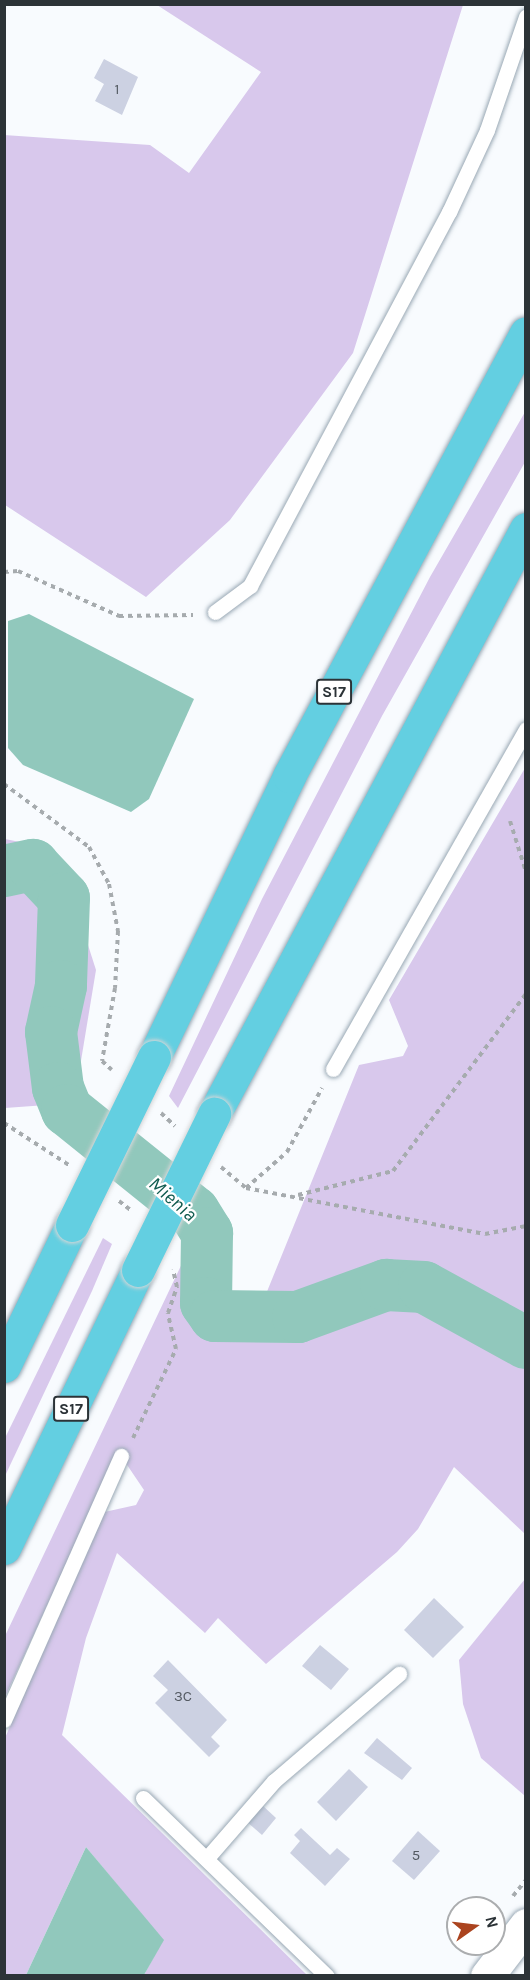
<!DOCTYPE html>
<style>
body{margin:0}
#map{position:relative;width:530px;height:1980px;overflow:hidden;background:#f8fbfe;font-family:Karla,sans-serif}
div>[style]{position:absolute}
[style*='--x']{left:calc(var(--x)*1px);top:calc(var(--y)*1px);width:calc(var(--w)*1px);rotate:calc(var(--a)*1deg)}
.green>*{inset:0;background:#d8c8ec}
.water>*{inset:0;background:#91c8bc}
.river>*{height:52px;margin:-26px;padding:0 26px;transform-origin:26px;border-radius:26px;background:#91c8bc}
.building>*{inset:0;background:#ccd1e2}
.path>*{height:4px;margin-top:-2px;transform-origin:0;background:repeating-linear-gradient(90deg,#a6abae 0 4.5px,transparent 0 9px)}
.roads{filter:drop-shadow(0 0 2px #99a8b4) drop-shadow(0 0 2px #99a8b4)}
.lane>*{height:15px;margin:-7.5px;padding:0 7.5px;transform-origin:7.5px;border-radius:7.5px;background:#fff}
.secondary>*{height:33px;margin:-16.5px;padding:0 16.5px;transform-origin:16.5px;border-radius:16.5px;background:#fff}
.highway>*{height:33px;margin:-16.5px;padding:0 16.5px;transform-origin:16.5px;border-radius:16.5px;background:#63cfe1}
.bridges{filter:drop-shadow(0 0 2px #d5d6d7) drop-shadow(0 0 2px #d5d6d7)}
.highway-bridge>*{height:33px;margin:-16.5px;padding:0 16.5px;transform-origin:16.5px;border-radius:16.5px;background:#63cfe1}
span{translate:-50% -50%;white-space:nowrap;text-align:center;line-height:1.15;-webkit-text-stroke:4.5px #fff;paint-order:stroke}
.number-label{font-size:15px;color:#545a62}
.number-label span{-webkit-text-stroke-width:0}
.shield-label span{padding:2px 4px;background:#fff;border:2px solid;border-radius:4px;-webkit-text-stroke-width:0}
.shield-label{font-size:16px;color:#2c3337;font-weight:700}
.water-label{font-size:20px;color:#125c50;font-style:italic}
.frame{position:absolute;inset:0;border:6px solid #2c3337;pointer-events:none}
.north{position:absolute;left:446px;top:1896px;width:60px;height:60px;box-sizing:border-box;background:#fff;border:2px solid #abadaf;border-radius:50%;rotate:76deg;font-size:16px;font-weight:700;line-height:24px;text-align:center;color:#2c3337}
.north::after{content:'';display:block;margin:auto;width:21px;height:27px;background:#ab441f;clip-path:polygon(50% 0,100% 100%,50% 72%,0 100%)}
</style>
<div id="map">
<div class="green">
<i style="clip-path:polygon(157px 5px,463px 5px,353px 353px,230px 520px,146px 597px,5px 505px,4px 135px,150px 145px,189px 173px,261px 72px)"></i>
<i style="clip-path:polygon(525px 412px,525px 462px,382px 716px,178px 1108px,169px 1096px,262px 899px,430px 577px)"></i>
<i style="clip-path:polygon(525px 768px,525px 1534px,454px 1467px,418px 1529px,397px 1552px,266px 1664px,218px 1618px,205px 1633px,117px 1553px,86px 1638px,62px 1735px,307px 1975px,144px 1975px,163px 1940px,86px 1847px,26px 1975px,5px 1975px,5px 1738px,100px 1513px,136px 1505px,144px 1490px,121px 1456px,116px 1456px,5px 1697px,5px 1636px,187px 1253px,196px 1325px,204px 1337px,251px 1331px,359px 1065px,403px 1056px,408px 1046px,389px 1000px)"></i>
<i style="clip-path:polygon(5px 839px,30px 844px,65px 873px,96px 970px,74px 1103px,5px 1108px)"></i>
<i style="clip-path:polygon(103px 1238px,112px 1244px,92px 1291px,5px 1476px,5px 1438px)"></i>
<i style="clip-path:polygon(525px 1579px,525px 1796px,481px 1758px,463px 1704px,459px 1660px)"></i>
</div>
<div class="water">
<i style="clip-path:polygon(29px 614px,194px 699px,149px 799px,131px 812px,23px 765px,8px 748px,8px 621px)"></i>
<i style="clip-path:polygon(86px 1847px,164px 1940px,144px 1975px,26px 1975px)"></i>
</div>
<div class="river">
<i style="--x:4;--y:871;--w:30;--a:-12"></i>
<i style="--x:33;--y:865;--w:45;--a:46.8"></i>
<i style="--x:64;--y:898;--w:88;--a:92"></i>
<i style="--x:61;--y:986;--w:47;--a:102.3"></i>
<i style="--x:51;--y:1032;--w:56;--a:82.9"></i>
<i style="--x:58;--y:1088;--w:24;--a:68"></i>
<i style="--x:67;--y:1110;--w:163;--a:38.8"></i>
<i style="--x:194;--y:1212;--w:25;--a:58"></i>
<i style="--x:207;--y:1233;--w:70;--a:90.8"></i>
<i style="--x:206;--y:1303;--w:16;--a:55"></i>
<i style="--x:215;--y:1316;--w:83;--a:0.7"></i>
<i style="--x:298;--y:1317;--w:94;--a:-20"></i>
<i style="--x:386;--y:1285;--w:38;--a:3"></i>
<i style="--x:424;--y:1287;--w:116;--a:28.8"></i>
</div>
<div class="building">
<i style="clip-path:polygon(104px 59px,138px 77px,122px 115px,95px 101px,104px 84px,94px 78px)"></i>
<i style="clip-path:polygon(434px 1598px,464px 1627px,433px 1658px,404px 1630px)"></i>
<i style="clip-path:polygon(320px 1645px,349px 1669px,331px 1690px,302px 1666px)"></i>
<i style="clip-path:polygon(168px 1660px,227px 1720px,211px 1737px,220px 1746px,209px 1757px,155px 1703px,168px 1690px,153px 1676px)"></i>
<i style="clip-path:polygon(377px 1738px,412px 1768px,402px 1780px,364px 1753px)"></i>
<i style="clip-path:polygon(349px 1769px,368px 1787px,336px 1821px,317px 1802px)"></i>
<i style="clip-path:polygon(262px 1805px,276px 1818px,262px 1835px,247px 1822px)"></i>
<i style="clip-path:polygon(301px 1828px,330px 1855px,337px 1848px,350px 1859px,325px 1886px,290px 1853px,300px 1841px,294px 1835px)"></i>
<i style="clip-path:polygon(418px 1831px,440px 1851px,414px 1880px,392px 1861px)"></i>
</div>
<div class="path">
<i style="--x:4;--y:572;--w:14;--a:-4"></i>
<i style="--x:18;--y:571;--w:111;--a:24"></i>
<i style="--x:119;--y:616;--w:74;--a:-0.8"></i>
<i style="--x:4;--y:784;--w:106;--a:36.5"></i>
<i style="--x:89;--y:847;--w:42;--a:61.6"></i>
<i style="--x:109;--y:884;--w:48;--a:79.2"></i>
<i style="--x:118;--y:931;--w:57;--a:93"></i>
<i style="--x:115;--y:988;--w:74;--a:100.1"></i>
<i style="--x:102;--y:1061;--w:13;--a:42"></i>
<i style="--x:510;--y:821;--w:53;--a:72.6"></i>
<i style="--x:4;--y:1069;--w:53;--a:90"></i>
<i style="--x:161;--y:1113;--w:19;--a:43"></i>
<i style="--x:4;--y:1123;--w:77;--a:32.9"></i>
<i style="--x:221;--y:1167;--w:33;--a:40"></i>
<i style="--x:246;--y:1188;--w:243;--a:10.9"></i>
<i style="--x:485;--y:1234;--w:42;--a:-11"></i>
<i style="--x:246;--y:1188;--w:55;--a:-41.3"></i>
<i style="--x:287;--y:1152;--w:73;--a:-61.3"></i>
<i style="--x:298;--y:1195;--w:98;--a:-14.2"></i>
<i style="--x:393;--y:1171;--w:221;--a:-53.1"></i>
<i style="--x:119;--y:1201;--w:16;--a:38"></i>
<i style="--x:133;--y:1438;--w:99;--a:-64.2"></i>
<i style="--x:176;--y:1349;--w:37;--a:-103"></i>
<i style="--x:168;--y:1313;--w:28;--a:-71"></i>
<i style="--x:177;--y:1287;--w:18;--a:-103"></i>
<i style="--x:513;--y:1896;--w:21;--a:-51"></i>
</div>
<div class="roads">
<div class="lane">
<i style="--x:215;--y:612;--w:44;--a:-36.6"></i>
<i style="--x:250;--y:586;--w:424;--a:-62"></i>
<i style="--x:449;--y:212;--w:90;--a:-65.1"></i>
<i style="--x:487;--y:130;--w:120;--a:-71"></i>
<i style="--x:333;--y:1069;--w:391;--a:-60.4"></i>
<i style="--x:4;--y:1720;--w:289;--a:-66.1"></i>
<i style="--x:143;--y:1798;--w:256;--a:44.1"></i>
<i style="--x:207;--y:1858;--w:102;--a:-49"></i>
<i style="--x:274;--y:1781;--w:165;--a:-40.6"></i>
</div>
<div class="secondary">
<i style="--x:487;--y:1976;--w:64;--a:-52.6"></i>
</div>
<div class="highway">
<i style="--x:154;--y:1057;--w:312;--a:-64.3"></i>
<i style="--x:289;--y:776;--w:502;--a:-61.85"></i>
<i style="--x:214;--y:1114;--w:663;--a:-61.93"></i>
<i style="--x:4;--y:1366;--w:157;--a:-64.3"></i>
<i style="--x:4;--y:1548;--w:309;--a:-64.3"></i>
</div>
</div>
<div class="bridges">
<div class="highway-bridge">
<i style="--x:72;--y:1225;--w:187;--a:-64"></i>
<i style="--x:138;--y:1270;--w:174;--a:-64"></i>
</div>
</div>
<div class="number-label">
<span style="left:117px;top:90px">1</span>
<span style="left:183px;top:1697px">3C</span>
<span style="left:416px;top:1856px">5</span>
</div>
<div class="shield-label">
<span style="left:334px;top:692px">S17</span>
<span style="left:71px;top:1409px">S17</span>
</div>
<div class="water-label">
<span style="left:173px;top:1199px;rotate:41deg">Mienia</span>
</div>
<div class="frame"></div>
<div class="north">N</div>
</div>
